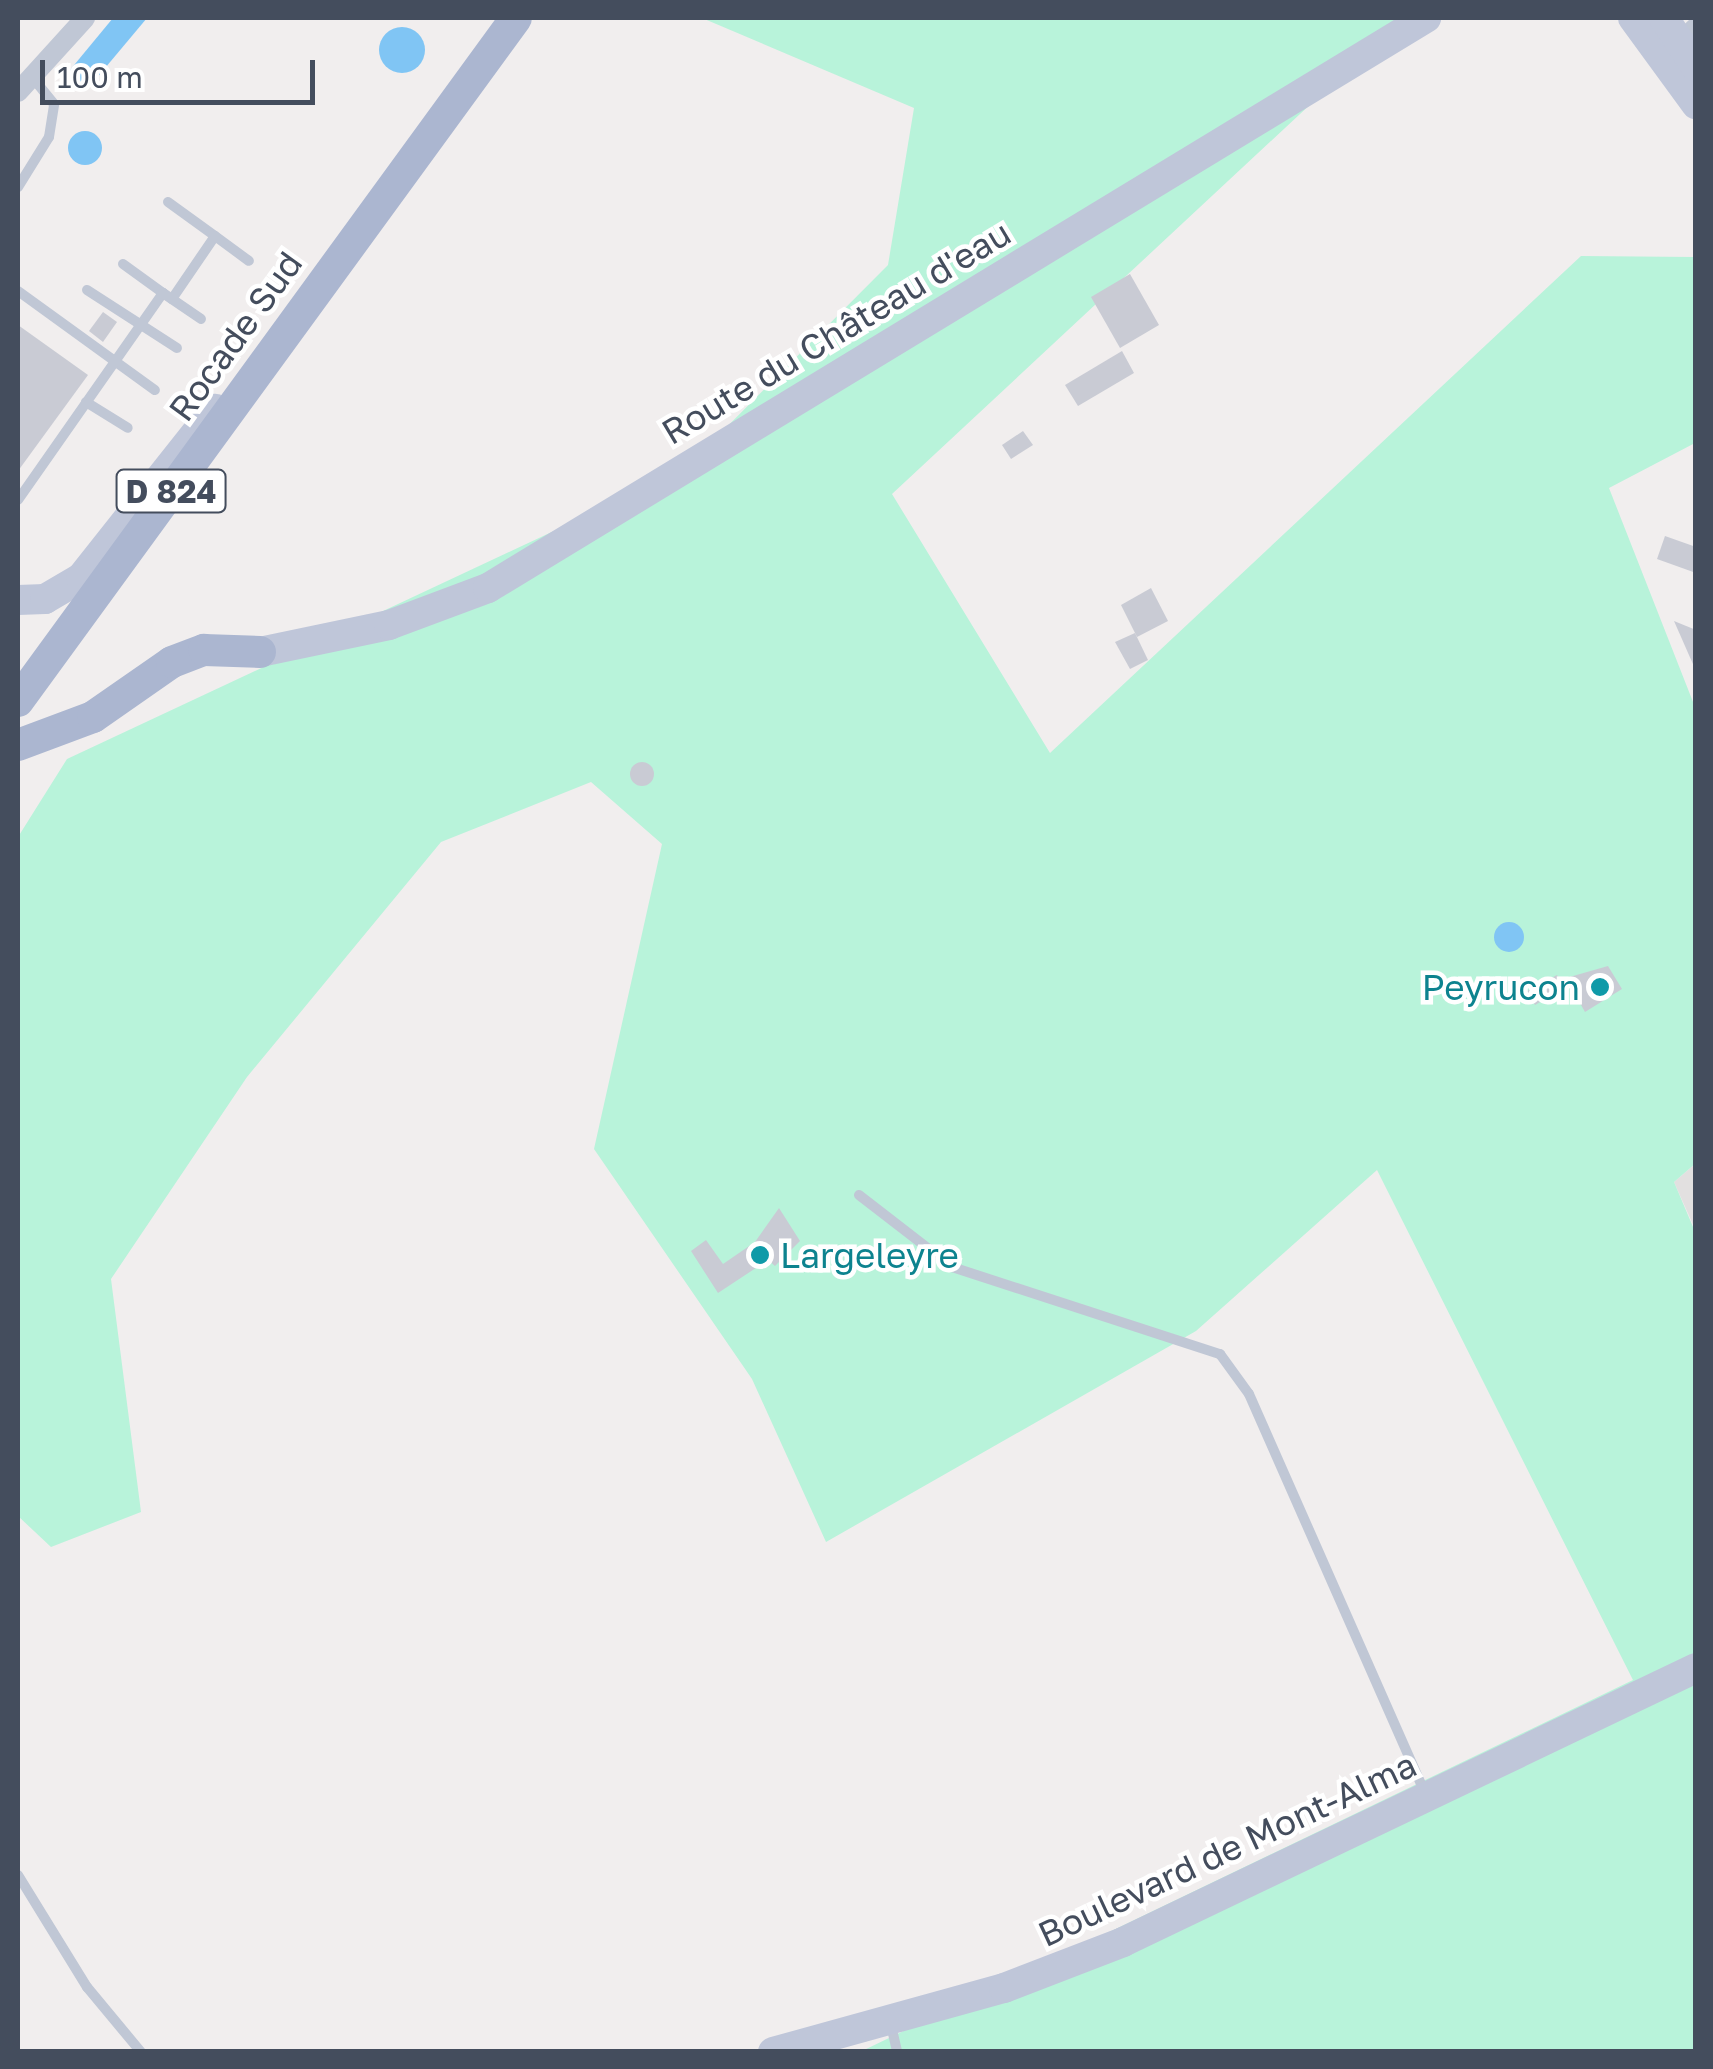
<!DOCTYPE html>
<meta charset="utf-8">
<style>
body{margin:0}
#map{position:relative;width:1713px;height:2069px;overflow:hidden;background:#f1eeee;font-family:"Golos Text",sans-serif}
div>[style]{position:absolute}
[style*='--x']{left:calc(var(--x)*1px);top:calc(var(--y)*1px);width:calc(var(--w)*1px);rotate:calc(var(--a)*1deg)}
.education>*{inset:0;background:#e2e0e0}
.green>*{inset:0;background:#b8f3da}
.water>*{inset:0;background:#80c5f4}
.round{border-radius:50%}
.building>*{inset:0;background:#c9cbd4}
.lane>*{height:10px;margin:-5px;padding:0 5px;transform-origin:5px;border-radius:5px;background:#c0c7d5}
.street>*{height:20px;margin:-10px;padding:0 10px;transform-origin:10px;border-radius:10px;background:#c0c7d5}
.secondary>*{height:30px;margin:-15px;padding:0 15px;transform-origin:15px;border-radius:15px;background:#bfc6d9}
.primary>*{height:32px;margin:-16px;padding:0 16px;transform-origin:16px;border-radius:16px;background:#abb6d0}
.dots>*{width:28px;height:28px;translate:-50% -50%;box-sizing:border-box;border:5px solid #fff;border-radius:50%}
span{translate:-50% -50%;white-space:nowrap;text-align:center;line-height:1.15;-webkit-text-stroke:9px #fff;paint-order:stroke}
.shield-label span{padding:2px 8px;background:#fff;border:2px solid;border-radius:8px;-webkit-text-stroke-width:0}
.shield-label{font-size:32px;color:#444d5d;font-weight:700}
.street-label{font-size:35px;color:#444d5d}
.culture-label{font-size:35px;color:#0d838f}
.right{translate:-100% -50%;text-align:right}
.left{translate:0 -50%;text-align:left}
.frame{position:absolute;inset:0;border:20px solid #444d5d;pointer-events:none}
.scale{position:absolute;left:40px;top:60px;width:275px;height:45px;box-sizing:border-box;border:5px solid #444d5d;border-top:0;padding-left:12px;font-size:30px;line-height:35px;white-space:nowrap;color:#444d5d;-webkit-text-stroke:8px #fff;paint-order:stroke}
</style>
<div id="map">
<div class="education">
<i style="clip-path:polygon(1695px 1164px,1695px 1229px,1674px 1182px)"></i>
</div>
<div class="green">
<i style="clip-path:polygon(702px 18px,1403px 18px,892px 494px,1050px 753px,1581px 256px,1695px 257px,1695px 443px,1609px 488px,1695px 707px,1696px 1163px,1674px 1182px,1696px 1234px,1695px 2051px,862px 2051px,1633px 1680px,1377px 1170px,1196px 1331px,826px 1542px,752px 1379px,594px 1149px,662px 844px,591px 782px,441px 842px,247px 1077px,111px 1279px,141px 1512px,51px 1547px,18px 1516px,18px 837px,67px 759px,684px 470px,888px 265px,914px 108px)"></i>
</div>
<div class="water">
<i style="clip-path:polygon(113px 18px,147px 18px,90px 86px,78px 87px,70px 70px)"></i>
<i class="round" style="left:379px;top:27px;width:46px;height:46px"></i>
<i class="round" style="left:68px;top:131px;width:34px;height:34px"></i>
<i class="round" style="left:1494px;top:922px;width:30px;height:30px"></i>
</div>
<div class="building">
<i style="clip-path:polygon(1130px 274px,1159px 325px,1120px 348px,1091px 297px)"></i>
<i style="clip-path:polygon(103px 312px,117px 322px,103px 342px,89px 331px)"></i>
<i style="clip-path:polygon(18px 325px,88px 375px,18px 471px)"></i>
<i style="clip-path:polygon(1122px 351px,1134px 373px,1078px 406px,1065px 385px)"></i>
<i style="clip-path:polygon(1023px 431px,1033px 445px,1011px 459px,1002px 445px)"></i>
<i style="clip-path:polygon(1665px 536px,1696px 547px,1696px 573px,1657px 559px)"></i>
<i style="clip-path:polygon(1151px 588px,1168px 621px,1137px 637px,1121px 605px)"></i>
<i style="clip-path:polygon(1674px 621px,1696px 630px,1696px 671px)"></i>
<i style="clip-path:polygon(1135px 633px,1148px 660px,1130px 669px,1115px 642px)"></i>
<i class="round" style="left:630px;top:762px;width:24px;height:24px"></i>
<i style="clip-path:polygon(1608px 966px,1622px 989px,1585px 1012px,1566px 978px)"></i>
<i style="clip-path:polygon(1557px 975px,1565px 988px,1535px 1005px,1527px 991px)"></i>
<i style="clip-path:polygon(779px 1208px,800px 1241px,775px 1266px,768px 1260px,718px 1293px,691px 1251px,706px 1240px,723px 1264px,755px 1242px)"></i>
</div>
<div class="lane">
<i style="--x:18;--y:187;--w:59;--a:-58.2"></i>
<i style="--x:49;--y:137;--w:33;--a:-81"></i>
<i style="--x:54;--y:104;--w:33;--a:-129"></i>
<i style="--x:168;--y:202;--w:58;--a:35.9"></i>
<i style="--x:123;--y:264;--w:49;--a:35.9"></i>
<i style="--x:87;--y:290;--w:107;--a:32.8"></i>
<i style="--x:18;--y:291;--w:169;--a:35.9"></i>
<i style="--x:172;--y:299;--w:76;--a:-55.7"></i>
<i style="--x:215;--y:236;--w:42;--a:36.3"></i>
<i style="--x:86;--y:402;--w:49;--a:31.8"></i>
<i style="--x:18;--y:500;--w:253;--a:-55"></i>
<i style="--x:163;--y:293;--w:46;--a:34.4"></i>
<i style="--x:859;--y:1195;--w:118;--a:37.7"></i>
<i style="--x:952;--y:1267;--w:282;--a:18"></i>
<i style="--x:1220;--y:1354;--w:49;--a:54.1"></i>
<i style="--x:1249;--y:1394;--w:438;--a:66.2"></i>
<i style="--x:18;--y:1875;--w:132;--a:58.4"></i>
<i style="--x:87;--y:1987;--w:85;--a:50.3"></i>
<i style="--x:891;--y:2025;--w:28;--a:77"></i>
</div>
<div class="street">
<i style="--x:1680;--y:42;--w:22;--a:-43"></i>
<i style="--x:18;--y:92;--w:100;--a:-47.8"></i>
</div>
<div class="secondary">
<i style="--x:1633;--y:18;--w:107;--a:53.8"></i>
<i style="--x:1664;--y:18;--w:59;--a:56.9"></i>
<i style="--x:18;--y:600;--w:27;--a:-2"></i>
<i style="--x:45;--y:599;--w:42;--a:-30.3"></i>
<i style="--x:81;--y:578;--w:216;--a:-51.6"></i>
<i style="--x:260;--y:652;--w:132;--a:-11.8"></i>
<i style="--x:389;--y:625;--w:106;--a:-20.5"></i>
<i style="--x:488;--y:588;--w:1098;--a:-31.29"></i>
<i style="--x:773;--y:2052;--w:240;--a:-15.5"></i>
<i style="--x:1004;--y:1988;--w:128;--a:-21.1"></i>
<i style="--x:1123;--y:1942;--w:635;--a:-25.56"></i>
</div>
<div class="primary">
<i style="--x:18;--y:701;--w:845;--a:-53.9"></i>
<i style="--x:18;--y:745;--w:80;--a:-20.5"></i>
<i style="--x:93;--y:717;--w:96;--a:-34.8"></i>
<i style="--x:172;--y:662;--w:34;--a:-21"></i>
<i style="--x:204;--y:650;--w:56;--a:2"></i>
</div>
<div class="dots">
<i style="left:1600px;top:987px;background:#0f9aa8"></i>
<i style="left:760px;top:1255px;background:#0f9aa8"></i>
</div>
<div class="shield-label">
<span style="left:171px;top:491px">D 824</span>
</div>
<div class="street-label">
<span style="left:836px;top:332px;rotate:-31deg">Route du Château d'eau</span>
<span style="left:235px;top:336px;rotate:-54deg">Rocade Sud</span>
<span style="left:1227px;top:1849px;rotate:-25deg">Boulevard de Mont-Alma</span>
</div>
<div class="culture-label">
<span class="right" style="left:1580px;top:987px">Peyrucon</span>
<span class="left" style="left:780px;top:1255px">Largeleyre</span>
</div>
<div class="frame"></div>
<div class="scale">100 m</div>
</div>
